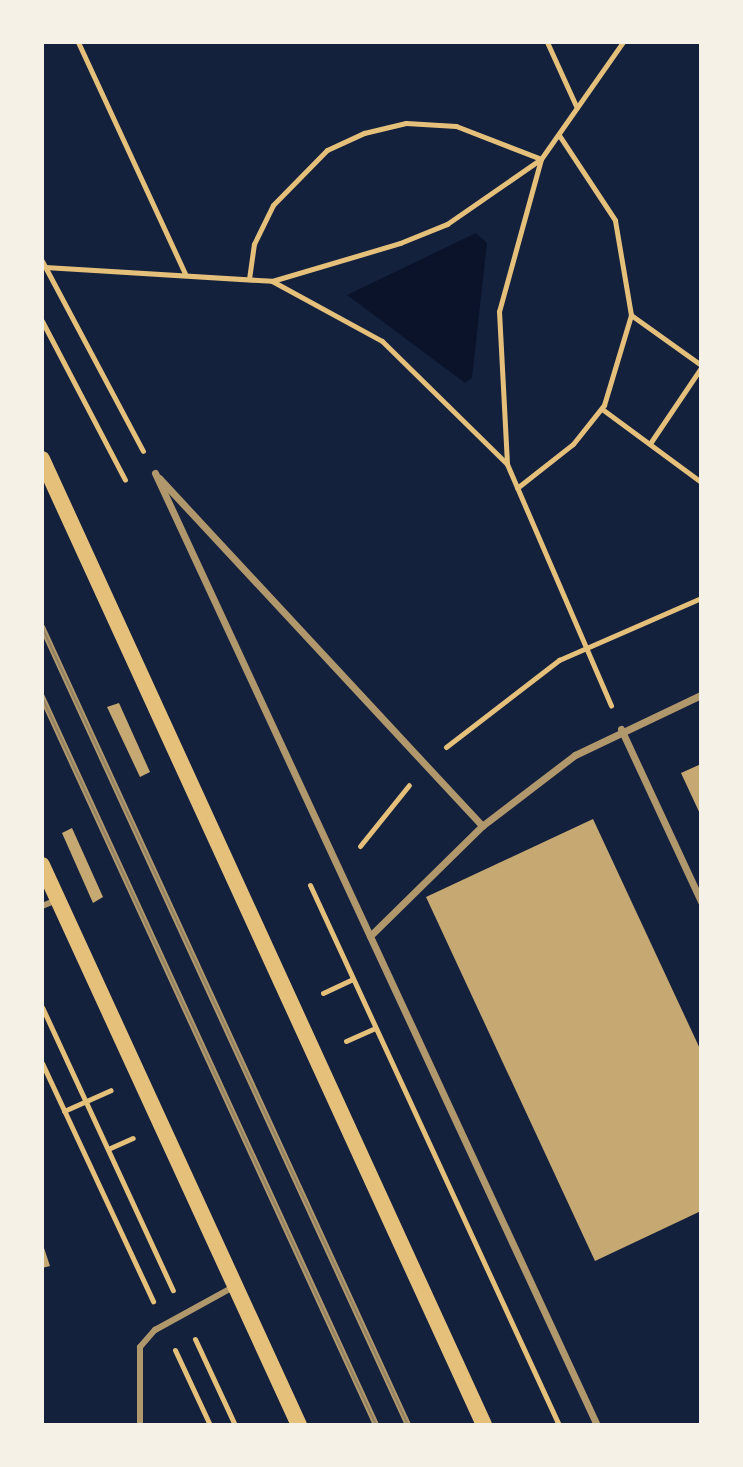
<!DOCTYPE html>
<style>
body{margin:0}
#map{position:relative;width:743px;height:1467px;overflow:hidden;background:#14213d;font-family:Raleway,sans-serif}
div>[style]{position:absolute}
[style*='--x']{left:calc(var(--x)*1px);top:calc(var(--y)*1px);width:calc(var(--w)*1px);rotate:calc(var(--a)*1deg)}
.water>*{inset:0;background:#0b132b}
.building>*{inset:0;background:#c6a872}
.path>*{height:5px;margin:-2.5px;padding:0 2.5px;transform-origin:2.5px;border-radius:2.5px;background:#e5c07b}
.service>*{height:6px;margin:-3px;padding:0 3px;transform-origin:3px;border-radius:3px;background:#b1986c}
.pedestrian>*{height:7px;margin:-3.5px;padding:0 3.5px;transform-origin:3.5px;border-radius:3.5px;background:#b1986c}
.secondary>*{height:16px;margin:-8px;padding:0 8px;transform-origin:8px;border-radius:8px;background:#e5c07b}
.tram>*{height:2px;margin:-1px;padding:0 1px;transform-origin:1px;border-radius:1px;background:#918062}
span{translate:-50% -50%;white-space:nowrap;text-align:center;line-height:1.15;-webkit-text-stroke:6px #f6f1e7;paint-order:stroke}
.frame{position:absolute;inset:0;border:44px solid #f6f1e7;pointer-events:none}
</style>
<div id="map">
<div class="water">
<i style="clip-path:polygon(476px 233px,487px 243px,472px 378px,465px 383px,347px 295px)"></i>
</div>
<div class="building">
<i style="clip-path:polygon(119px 703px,150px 772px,140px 777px,107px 707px)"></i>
<i style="clip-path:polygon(701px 764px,701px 816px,681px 773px)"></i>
<i style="clip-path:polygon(593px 819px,701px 1051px,701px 1211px,595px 1261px,426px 897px)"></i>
<i style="clip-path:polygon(72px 828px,103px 897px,93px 903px,62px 833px)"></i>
<i style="clip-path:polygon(42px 1242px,50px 1266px,42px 1268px)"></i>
</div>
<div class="path">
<i style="--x:78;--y:42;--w:255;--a:65.2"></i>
<i style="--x:547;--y:42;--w:72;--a:65.6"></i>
<i style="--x:42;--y:261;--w:215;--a:62"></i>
<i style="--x:45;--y:267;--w:227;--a:3.5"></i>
<i style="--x:272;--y:281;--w:134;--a:-16.5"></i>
<i style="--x:400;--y:243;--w:51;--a:-22"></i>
<i style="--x:447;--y:224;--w:114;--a:-34.7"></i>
<i style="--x:541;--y:159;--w:143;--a:-55"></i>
<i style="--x:249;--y:279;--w:35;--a:-82"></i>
<i style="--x:254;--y:244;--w:43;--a:-64"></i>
<i style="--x:273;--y:205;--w:77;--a:-45.5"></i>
<i style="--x:327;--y:150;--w:41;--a:-24.7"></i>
<i style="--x:364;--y:133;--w:43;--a:-13.4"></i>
<i style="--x:406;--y:123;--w:50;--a:3.4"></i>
<i style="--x:456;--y:126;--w:91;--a:21.2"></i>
<i style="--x:541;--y:159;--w:158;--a:105.4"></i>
<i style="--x:499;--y:311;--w:153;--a:87"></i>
<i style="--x:272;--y:281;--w:125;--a:28.6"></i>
<i style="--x:382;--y:341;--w:175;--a:44.5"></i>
<i style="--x:507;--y:464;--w:263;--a:66.7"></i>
<i style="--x:631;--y:315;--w:86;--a:35.5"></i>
<i style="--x:42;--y:321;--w:179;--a:62.4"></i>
<i style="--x:602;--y:409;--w:123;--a:36.4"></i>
<i style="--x:651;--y:442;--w:89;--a:-56"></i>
<i style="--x:517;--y:488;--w:71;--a:-38.2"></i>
<i style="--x:573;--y:444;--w:50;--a:-51.5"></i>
<i style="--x:604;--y:405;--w:94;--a:-73.3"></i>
<i style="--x:631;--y:315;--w:96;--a:-99.6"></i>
<i style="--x:615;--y:220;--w:102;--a:-123.4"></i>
<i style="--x:446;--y:747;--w:143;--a:-37.6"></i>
<i style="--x:559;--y:660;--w:155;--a:-23.6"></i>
<i style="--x:360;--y:846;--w:78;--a:-51.2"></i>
<i style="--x:310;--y:885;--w:595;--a:65.25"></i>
<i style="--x:323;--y:993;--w:33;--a:-25"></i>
<i style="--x:42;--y:1007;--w:312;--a:65.2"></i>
<i style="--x:346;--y:1041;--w:32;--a:-24"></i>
<i style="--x:42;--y:1063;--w:263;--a:65"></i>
<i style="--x:64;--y:1111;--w:51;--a:-24.1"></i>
<i style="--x:108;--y:1149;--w:27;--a:-24"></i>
<i style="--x:195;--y:1339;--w:95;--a:65.1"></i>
<i style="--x:175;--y:1350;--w:83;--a:65"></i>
</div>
<div class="service">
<i style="--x:42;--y:627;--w:878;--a:65.36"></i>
<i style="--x:42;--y:697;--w:801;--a:65.35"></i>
<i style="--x:42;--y:906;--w:16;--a:-22"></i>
<i style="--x:140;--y:1425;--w:78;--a:-90"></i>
<i style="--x:140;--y:1347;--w:23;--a:-49"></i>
<i style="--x:155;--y:1330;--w:91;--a:-28.8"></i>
</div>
<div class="pedestrian">
<i style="--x:155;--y:473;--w:1050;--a:65.1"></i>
<i style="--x:159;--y:478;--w:475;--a:47.1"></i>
<i style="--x:621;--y:729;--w:190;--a:65.1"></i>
<i style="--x:370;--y:936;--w:157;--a:-44.5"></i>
<i style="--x:482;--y:826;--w:117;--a:-37.4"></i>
<i style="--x:575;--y:755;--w:140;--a:-25.5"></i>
</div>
<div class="secondary">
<i style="--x:42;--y:459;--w:1062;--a:65.41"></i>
<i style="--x:42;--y:865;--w:616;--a:65.35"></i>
</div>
<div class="tram">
<i style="--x:42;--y:627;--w:878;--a:65.36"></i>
<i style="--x:42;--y:697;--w:801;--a:65.35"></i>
</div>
<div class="frame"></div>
</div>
